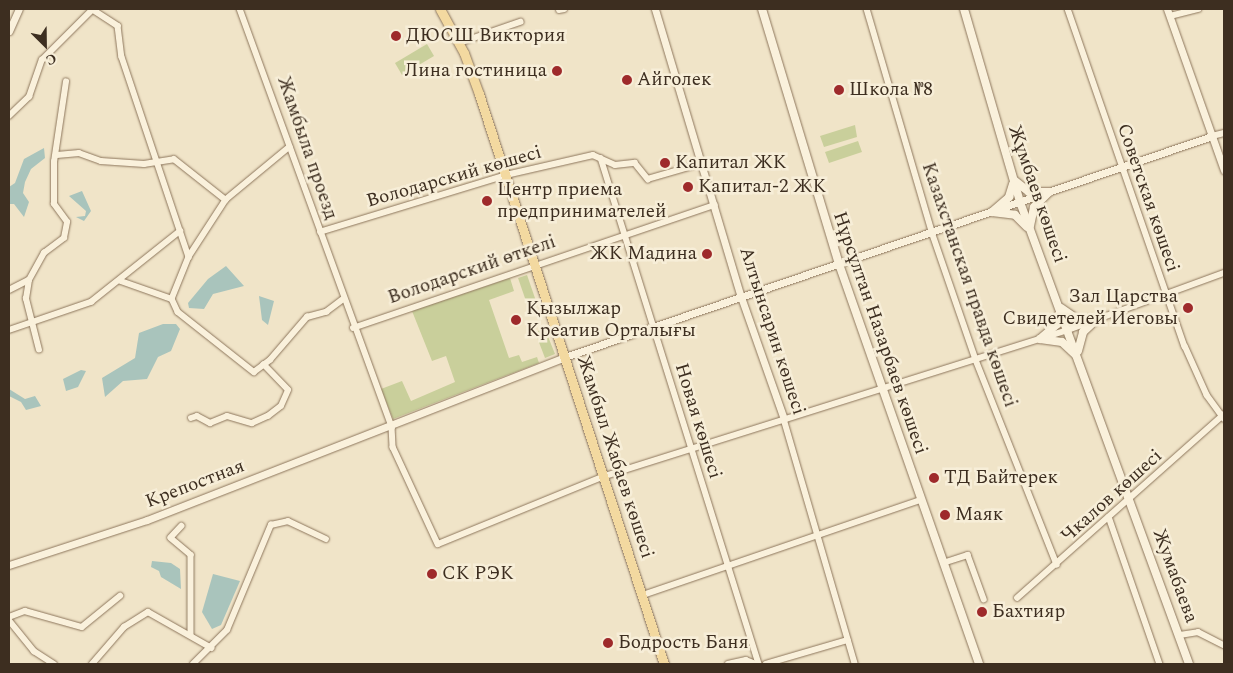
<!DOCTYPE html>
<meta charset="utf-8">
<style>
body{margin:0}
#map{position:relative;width:1233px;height:673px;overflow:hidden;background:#f0e4c8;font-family:Spectral,serif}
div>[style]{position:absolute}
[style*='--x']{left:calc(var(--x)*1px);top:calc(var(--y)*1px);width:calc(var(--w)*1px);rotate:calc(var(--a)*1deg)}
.green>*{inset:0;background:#c9cf9b}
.water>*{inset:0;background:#a9c4bc}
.roads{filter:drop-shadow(0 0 1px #8d765c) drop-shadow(0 0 1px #8d765c)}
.minor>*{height:5.5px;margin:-2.75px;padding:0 2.75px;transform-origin:2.75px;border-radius:2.75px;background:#faf1dc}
.tertiary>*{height:7px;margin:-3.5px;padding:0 3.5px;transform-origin:3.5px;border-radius:3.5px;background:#faf1dc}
.secondary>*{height:8px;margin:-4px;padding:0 4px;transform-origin:4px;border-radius:4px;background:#faf1dc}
.primary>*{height:9px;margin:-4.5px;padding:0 4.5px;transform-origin:4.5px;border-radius:4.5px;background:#f3d9a0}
.dots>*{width:14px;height:14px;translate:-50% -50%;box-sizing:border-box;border:2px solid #f7eed8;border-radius:50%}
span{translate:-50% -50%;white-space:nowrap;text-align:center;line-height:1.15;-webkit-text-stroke:5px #f7eed8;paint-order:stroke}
.poi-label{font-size:19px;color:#3d2e20}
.left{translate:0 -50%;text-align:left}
.right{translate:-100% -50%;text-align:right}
.street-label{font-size:19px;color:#3d2e20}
.frame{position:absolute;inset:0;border:10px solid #3d2e20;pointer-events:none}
.north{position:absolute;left:20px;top:20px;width:50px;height:50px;-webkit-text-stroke:4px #f7eed8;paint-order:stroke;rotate:157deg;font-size:14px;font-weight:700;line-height:20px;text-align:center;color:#3d2e20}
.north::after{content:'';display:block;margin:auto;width:18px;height:22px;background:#3d2e20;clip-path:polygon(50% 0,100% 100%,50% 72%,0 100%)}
</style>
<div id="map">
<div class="green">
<i style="clip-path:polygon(427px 44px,434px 56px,402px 75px,395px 63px)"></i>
<i style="clip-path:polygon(855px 125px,857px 137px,824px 147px,820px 136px)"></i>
<i style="clip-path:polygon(858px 141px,862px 152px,829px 163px,825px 152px)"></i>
<i style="clip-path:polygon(527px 275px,536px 301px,527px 304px,518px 278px)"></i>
<i style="clip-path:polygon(510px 278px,514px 291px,489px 300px,509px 358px,519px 355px,522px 362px,537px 357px,539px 363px,393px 419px,381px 389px,402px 381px,411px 401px,455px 382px,446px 356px,432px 361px,412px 311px)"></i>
<i style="clip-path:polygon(545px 329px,555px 354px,545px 358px,535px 332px)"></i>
</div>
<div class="water">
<i style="clip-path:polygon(44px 148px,45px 158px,31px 169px,25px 182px,23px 193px,29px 202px,24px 217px,14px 204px,9px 204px,9px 187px,15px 183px,24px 159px)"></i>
<i style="clip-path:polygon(82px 191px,91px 211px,84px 221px,76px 217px,85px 216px,86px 211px,69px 196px)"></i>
<i style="clip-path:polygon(226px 266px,244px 286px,213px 294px,204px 309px,189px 308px,188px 303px,208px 279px)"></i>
<i style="clip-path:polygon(259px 296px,274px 301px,268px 325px,262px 320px)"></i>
<i style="clip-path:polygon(163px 324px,176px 324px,180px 329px,171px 351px,158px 357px,147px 379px,123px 381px,105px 397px,102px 378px,135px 358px,139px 333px)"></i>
<i style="clip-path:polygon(81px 370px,86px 371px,78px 387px,66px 391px,63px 379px)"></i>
<i style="clip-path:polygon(9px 389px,25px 399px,35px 396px,41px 406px,26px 410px,21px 402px,9px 396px)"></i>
<i style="clip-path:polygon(152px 561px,171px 563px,180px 569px,181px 589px,161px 577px,159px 571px,151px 567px)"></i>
<i style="clip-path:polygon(213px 574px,240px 581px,221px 625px,212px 629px,202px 612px)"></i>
</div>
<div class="roads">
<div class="minor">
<i style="--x:92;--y:9;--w:31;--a:33"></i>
<i style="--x:118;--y:26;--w:31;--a:83"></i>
<i style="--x:122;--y:57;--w:211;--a:71.5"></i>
<i style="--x:240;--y:9;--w:445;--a:70"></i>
<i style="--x:392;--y:427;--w:20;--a:87"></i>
<i style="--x:393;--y:447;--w:107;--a:65.1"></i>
<i style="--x:438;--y:544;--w:180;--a:-22.2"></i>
<i style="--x:605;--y:476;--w:485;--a:-17.5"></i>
<i style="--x:1068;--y:330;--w:166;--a:-20.1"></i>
<i style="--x:867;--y:9;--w:232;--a:73.7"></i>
<i style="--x:932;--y:232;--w:135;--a:71"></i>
<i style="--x:976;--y:360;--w:220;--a:68.4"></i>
<i style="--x:1068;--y:9;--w:357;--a:70.9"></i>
<i style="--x:1185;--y:346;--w:54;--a:65.8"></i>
<i style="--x:1207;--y:395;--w:29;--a:54"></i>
<i style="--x:559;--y:10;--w:5;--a:-11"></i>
<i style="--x:1170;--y:16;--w:29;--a:-14"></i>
<i style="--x:459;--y:43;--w:65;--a:-19"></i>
<i style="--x:9;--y:116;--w:28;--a:-44"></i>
<i style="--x:29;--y:97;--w:39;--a:-71"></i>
<i style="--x:42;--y:60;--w:72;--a:-45"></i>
<i style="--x:1212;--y:136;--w:12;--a:-14"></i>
<i style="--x:290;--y:147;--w:83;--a:140.4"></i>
<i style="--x:226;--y:200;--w:68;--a:123"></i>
<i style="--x:189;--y:257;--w:45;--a:112"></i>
<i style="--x:172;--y:299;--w:14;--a:65"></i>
<i style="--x:178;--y:312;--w:97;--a:38.3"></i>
<i style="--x:254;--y:372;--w:20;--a:-37"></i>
<i style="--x:270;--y:360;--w:57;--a:-49.3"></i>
<i style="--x:307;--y:317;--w:20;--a:-15"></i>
<i style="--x:326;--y:312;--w:21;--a:-37"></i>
<i style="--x:57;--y:155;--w:22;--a:-5"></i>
<i style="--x:79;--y:153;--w:23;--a:20"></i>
<i style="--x:101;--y:161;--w:43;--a:4"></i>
<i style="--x:144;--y:164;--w:30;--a:-9"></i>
<i style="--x:174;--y:159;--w:66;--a:38.3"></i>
<i style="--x:601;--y:158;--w:530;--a:72.66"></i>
<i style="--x:320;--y:232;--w:195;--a:-17"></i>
<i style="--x:506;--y:175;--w:89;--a:-12.9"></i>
<i style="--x:593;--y:155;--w:24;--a:24"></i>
<i style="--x:615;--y:165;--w:20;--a:-6"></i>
<i style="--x:635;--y:163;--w:21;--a:51"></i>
<i style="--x:648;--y:179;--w:57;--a:-16.2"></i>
<i style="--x:121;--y:281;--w:54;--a:19.4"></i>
<i style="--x:9;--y:290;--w:22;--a:-27"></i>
<i style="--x:353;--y:328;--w:382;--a:-18.8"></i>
<i style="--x:9;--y:330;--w:87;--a:-18.9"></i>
<i style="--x:91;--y:302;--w:114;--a:-38.6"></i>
<i style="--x:39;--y:350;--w:53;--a:-104.3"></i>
<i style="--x:26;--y:299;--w:19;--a:-81"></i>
<i style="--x:29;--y:280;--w:31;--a:-61"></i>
<i style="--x:44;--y:253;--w:25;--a:-37"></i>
<i style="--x:64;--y:238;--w:16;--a:-79"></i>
<i style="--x:67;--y:222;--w:22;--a:-126"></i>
<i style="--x:54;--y:204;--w:42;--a:-90"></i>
<i style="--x:54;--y:162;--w:81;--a:-81.5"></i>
<i style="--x:191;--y:418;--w:6;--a:-18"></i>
<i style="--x:197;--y:416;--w:15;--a:28"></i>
<i style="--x:210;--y:423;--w:18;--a:-22"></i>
<i style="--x:227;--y:416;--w:26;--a:16"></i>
<i style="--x:252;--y:423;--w:17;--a:-24"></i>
<i style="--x:268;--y:416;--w:16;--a:-38"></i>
<i style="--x:281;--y:406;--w:17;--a:-66"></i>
<i style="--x:288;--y:390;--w:35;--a:-134"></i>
<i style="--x:784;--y:419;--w:255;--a:73.8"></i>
<i style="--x:1109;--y:517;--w:156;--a:70.9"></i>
<i style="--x:182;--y:526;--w:16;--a:133"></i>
<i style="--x:171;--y:538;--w:26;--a:40"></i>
<i style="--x:191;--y:555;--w:79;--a:90"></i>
<i style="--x:943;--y:563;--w:26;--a:-18"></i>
<i style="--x:968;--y:555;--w:47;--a:70"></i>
<i style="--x:643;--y:595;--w:293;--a:-18.9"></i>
<i style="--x:1017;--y:598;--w:277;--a:-41.6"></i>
<i style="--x:9;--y:617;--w:17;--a:-21"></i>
<i style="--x:25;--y:611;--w:59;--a:15.7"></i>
<i style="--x:82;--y:627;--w:49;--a:-39.2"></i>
<i style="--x:9;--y:620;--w:40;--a:51"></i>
<i style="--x:34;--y:651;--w:24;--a:33"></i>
<i style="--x:1180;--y:635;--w:18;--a:-9"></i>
<i style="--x:1198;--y:632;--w:29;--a:27"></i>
<i style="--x:92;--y:664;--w:49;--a:-49.1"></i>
<i style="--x:124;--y:627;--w:28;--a:-32"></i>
<i style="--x:148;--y:612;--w:73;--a:29.4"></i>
<i style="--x:193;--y:664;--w:48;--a:-45"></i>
<i style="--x:227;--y:630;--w:114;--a:-67.3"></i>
<i style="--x:271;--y:525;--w:17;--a:-13"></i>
<i style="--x:288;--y:521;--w:42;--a:25.3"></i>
<i style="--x:728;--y:664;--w:18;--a:-13"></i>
<i style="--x:746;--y:660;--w:11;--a:22"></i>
<i style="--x:766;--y:664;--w:85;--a:-16.3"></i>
</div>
<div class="tertiary">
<i style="--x:655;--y:9;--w:301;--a:73.4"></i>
<i style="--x:741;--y:297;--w:129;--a:70.6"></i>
<i style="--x:1167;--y:9;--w:171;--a:70.5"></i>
<i style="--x:9;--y:31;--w:24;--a:-66"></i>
<i style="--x:9;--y:565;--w:145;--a:-18.1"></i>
<i style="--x:147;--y:520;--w:449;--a:-21.3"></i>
<i style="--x:565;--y:357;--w:684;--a:-18.86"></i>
</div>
<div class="secondary">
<i style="--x:762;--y:9;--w:266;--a:73.2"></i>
<i style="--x:839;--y:264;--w:424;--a:70.7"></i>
<i style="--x:964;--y:9;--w:201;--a:73.8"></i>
<i style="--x:1020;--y:202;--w:492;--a:69.9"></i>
<i style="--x:1015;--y:181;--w:18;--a:38"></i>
<i style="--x:1029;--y:192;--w:20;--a:0"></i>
<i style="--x:992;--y:212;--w:23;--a:7"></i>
<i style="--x:1015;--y:215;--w:17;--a:45"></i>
<i style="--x:992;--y:212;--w:23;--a:-41"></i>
<i style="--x:1009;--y:197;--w:14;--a:-73"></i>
<i style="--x:1030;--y:226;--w:19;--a:-78"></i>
<i style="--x:1034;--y:207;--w:21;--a:-45"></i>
<i style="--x:1061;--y:308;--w:19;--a:35"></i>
<i style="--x:1077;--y:319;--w:20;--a:0"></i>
<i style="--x:1040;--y:339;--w:22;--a:8"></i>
<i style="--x:1062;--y:342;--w:18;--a:43"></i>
<i style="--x:1040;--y:339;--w:23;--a:-41"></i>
<i style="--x:1057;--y:324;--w:12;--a:-76"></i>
<i style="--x:1078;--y:351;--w:20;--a:-75"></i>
<i style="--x:1083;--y:332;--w:19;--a:-43"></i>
</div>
<div class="primary">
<i style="--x:440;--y:9;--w:50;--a:61.4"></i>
<i style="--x:464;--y:53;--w:44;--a:69.9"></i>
<i style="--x:479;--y:94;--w:599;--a:72.02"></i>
</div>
</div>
<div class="dots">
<i style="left:396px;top:36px;background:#9e2a2b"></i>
<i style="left:557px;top:71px;background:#9e2a2b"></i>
<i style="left:627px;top:80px;background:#9e2a2b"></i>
<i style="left:839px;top:90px;background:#9e2a2b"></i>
<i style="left:665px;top:163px;background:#9e2a2b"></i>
<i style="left:688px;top:187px;background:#9e2a2b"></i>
<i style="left:487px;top:201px;background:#9e2a2b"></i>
<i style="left:707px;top:254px;background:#9e2a2b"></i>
<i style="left:1188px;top:308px;background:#9e2a2b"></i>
<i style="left:516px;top:320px;background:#9e2a2b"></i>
<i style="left:934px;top:478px;background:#9e2a2b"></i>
<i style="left:945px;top:515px;background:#9e2a2b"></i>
<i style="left:432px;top:574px;background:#9e2a2b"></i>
<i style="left:982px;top:612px;background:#9e2a2b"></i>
<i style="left:608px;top:643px;background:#9e2a2b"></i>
</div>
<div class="poi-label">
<span class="left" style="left:406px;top:36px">ДЮСШ Виктория</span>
<span class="right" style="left:547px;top:71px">Лина гостиница</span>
<span class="left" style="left:637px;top:80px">Айголек</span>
<span class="left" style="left:849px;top:90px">Школа №8</span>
<span class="left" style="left:675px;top:163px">Капитал ЖК</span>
<span class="left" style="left:698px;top:187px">Капитал-2 ЖК</span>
<span class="left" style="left:497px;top:201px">Центр приема<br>предпринимателей</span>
<span class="right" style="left:697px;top:254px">ЖК Мадина</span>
<span class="right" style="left:1178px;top:308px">Зал Царства<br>Свидетелей Иеговы</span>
<span class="left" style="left:526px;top:320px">Қызылжар<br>Креатив Орталығы</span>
<span class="left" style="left:944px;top:478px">ТД Байтерек</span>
<span class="left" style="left:955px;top:515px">Маяк</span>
<span class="left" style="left:442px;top:574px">СК РЭК</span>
<span class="left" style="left:992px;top:612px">Бахтияр</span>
<span class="left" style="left:618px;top:643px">Бодрость Баня</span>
</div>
<div class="street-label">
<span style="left:307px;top:148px;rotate:71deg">Жамбыла проезд</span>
<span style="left:454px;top:177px;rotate:-16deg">Володарский көшесі</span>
<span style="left:1037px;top:194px;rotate:71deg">Жұмбаев көшесі</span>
<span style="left:1148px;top:198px;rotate:71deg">Советская көшесі</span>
<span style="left:472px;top:270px;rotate:-19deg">Володарский өткелі</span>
<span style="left:969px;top:285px;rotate:71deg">Казахстанская правда көшесі</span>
<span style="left:772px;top:331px;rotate:72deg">Алтынсарин көшесі</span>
<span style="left:880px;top:333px;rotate:71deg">Нұрсұлтан Назарбаев көшесі</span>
<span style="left:698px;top:421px;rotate:73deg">Новая көшесі</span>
<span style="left:615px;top:457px;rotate:72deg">Жамбыл Жабаев көшесі</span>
<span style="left:195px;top:484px;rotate:-21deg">Крепостная</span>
<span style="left:1112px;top:496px;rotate:-42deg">Чкалов көшесі</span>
<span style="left:1175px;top:576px;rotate:70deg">Жумабаева</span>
</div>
<div class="frame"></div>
<div class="north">С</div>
</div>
